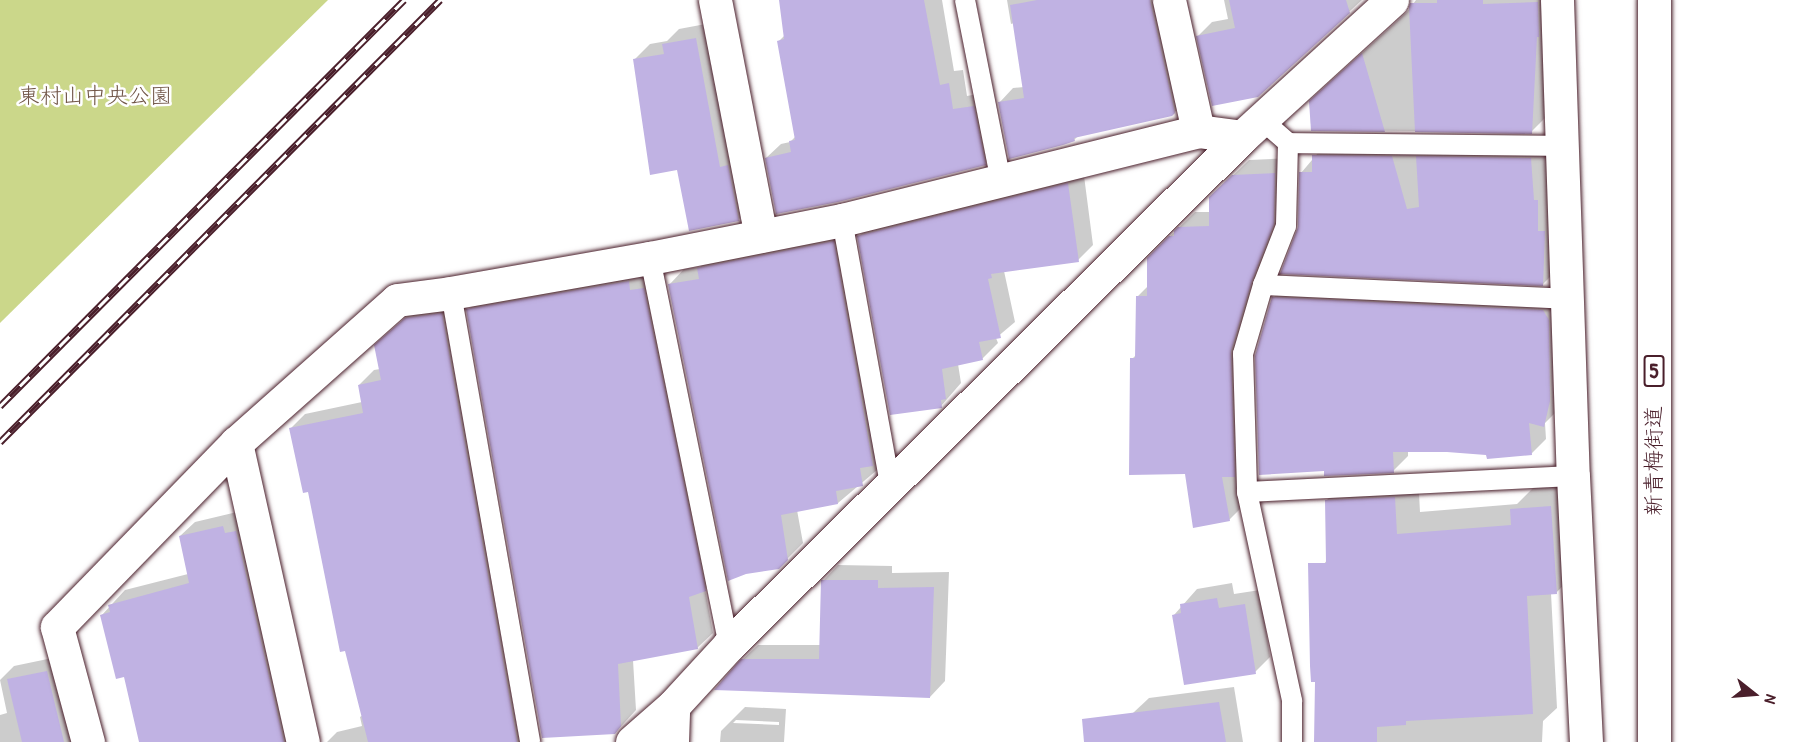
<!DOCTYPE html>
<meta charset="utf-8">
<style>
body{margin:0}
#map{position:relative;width:1802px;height:742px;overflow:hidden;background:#fff;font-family:"Patrick Hand","Klee One",sans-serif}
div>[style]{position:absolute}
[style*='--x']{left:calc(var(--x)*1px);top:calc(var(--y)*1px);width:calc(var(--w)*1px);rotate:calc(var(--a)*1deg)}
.green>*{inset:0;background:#cbd78a}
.shadow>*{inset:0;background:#0003}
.building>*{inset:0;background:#c0b2e3}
.roads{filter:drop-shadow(0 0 2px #4a1f2b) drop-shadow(0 0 2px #4a1f2b)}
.service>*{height:20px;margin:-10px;padding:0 10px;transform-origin:10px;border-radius:10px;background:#fff}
.minor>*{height:33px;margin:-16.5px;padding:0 16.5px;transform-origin:16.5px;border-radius:16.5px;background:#fff}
.primary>*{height:33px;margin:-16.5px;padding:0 16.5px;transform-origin:16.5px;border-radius:16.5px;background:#fff}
.rail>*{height:7px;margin-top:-3.5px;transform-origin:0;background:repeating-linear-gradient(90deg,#fff 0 14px,#4a1f2b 0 28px);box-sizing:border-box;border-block:2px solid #4a1f2b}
span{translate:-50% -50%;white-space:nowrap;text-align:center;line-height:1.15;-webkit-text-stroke:5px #fff;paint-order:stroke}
.shield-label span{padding:2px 4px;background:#fff;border:2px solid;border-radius:4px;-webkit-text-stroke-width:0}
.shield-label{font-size:21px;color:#4a1f2b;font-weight:700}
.park-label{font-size:22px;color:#715648}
.street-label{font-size:22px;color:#4a1f2b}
.north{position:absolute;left:1724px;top:664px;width:60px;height:60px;-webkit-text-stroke:4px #fff;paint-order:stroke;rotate:107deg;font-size:16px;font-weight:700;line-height:24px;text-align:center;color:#4a1f2b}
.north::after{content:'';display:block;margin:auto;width:21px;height:27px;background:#4a1f2b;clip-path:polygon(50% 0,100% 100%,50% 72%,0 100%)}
</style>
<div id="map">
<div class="green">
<i style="clip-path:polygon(0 0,328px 0,0 323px)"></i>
</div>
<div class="shadow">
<i style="clip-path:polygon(781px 0,942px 0,954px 71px,963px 70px,967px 96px,988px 92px,999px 149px,985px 163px,766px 158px,781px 144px,790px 142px,796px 136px,779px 41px,785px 35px)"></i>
<i style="clip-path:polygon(1007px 0,1167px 0,1186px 100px,1172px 115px,1079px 135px,1074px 140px,999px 103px,1013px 88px,1024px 87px,1014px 23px,1011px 24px)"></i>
<i style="clip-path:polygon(1224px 0,1362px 0,1257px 96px,1198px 36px,1212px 22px,1228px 19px)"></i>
<i style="clip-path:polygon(1416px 0,1554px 0,1547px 116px,1531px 132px,1312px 130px,1327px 85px,1407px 12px)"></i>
<i style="clip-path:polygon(711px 23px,754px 205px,738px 220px,678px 169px,634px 60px,650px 44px,667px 41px,679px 29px)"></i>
<i style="clip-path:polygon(1328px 141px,1546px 143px,1558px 269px,1543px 284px,1299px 227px,1301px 173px)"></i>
<i style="clip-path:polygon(1290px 158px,1289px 207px,1246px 335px,1244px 505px,1229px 520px,1186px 473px,1132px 359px,1137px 354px,1138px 296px,1148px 286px,1148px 258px,1195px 212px,1210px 212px,1211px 197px,1249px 160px)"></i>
<i style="clip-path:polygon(1083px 168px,1093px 245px,1078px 260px,1004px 271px,1015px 322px,996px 338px,998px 343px,982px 359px,958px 364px,961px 383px,941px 406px,859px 236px,874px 221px)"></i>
<i style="clip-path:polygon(849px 226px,877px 470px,838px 503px,797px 510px,803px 543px,778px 568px,669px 285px,684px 269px,700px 267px,713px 253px)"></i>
<i style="clip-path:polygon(659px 273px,720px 574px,705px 589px,713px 633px,697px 648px,633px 660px,636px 710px,615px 733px,468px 310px,483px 295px)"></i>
<i style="clip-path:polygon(1288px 283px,1558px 295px,1558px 410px,1545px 423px,1546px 439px,1531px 454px,1408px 450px,1408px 456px,1393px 471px,1273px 298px)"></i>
<i style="clip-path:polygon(457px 299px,534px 742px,327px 742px,337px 732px,362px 726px,360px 717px,363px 715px,309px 490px,290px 429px,305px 414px,362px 402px,359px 385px,374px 370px,380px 369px,391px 331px,421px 304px)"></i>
<i style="clip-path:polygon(1418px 474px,1420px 512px,1517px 504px,1535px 486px,1574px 483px,1579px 569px,1556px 593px,1551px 593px,1557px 708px,1543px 721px,1542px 742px,1319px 742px,1324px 564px,1327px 560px,1326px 501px,1350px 477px)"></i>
<i style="clip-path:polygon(237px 512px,307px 742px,141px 742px,125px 675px,101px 616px,125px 590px,188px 574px,180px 536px,195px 522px)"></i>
<i style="clip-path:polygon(838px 565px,892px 566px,892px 573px,949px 572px,945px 681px,930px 697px,742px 660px,758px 645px,821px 645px,823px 581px)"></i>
<i style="clip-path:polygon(1232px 583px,1234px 594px,1260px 590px,1270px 657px,1255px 672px,1174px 615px,1197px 589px)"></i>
<i style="clip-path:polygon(62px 656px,84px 742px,0 742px,0 715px,7px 713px,0 680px,14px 666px)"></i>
<i style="clip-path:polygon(1234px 687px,1243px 742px,1138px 742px,1133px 713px,1149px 698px)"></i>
<i style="clip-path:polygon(evenodd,745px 707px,786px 709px,784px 742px,720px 742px,721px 731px,745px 707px,736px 720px,779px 722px,779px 725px,733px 723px,736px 720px)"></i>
</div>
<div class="building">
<i style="clip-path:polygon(779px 0,924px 0,940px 85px,949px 83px,953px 109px,974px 106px,986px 165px,838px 202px,776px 214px,765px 158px,791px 152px,789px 141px,795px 140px,777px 41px,784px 39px)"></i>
<i style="clip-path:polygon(1037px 0,1150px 0,1175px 113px,1172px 116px,1074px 138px,1075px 141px,1063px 145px,1009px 159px,998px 102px,1024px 98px,1010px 5px)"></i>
<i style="clip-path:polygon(1229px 0,1346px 0,1350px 13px,1258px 97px,1212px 106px,1196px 36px,1235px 28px)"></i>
<i style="clip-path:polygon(1437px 0,1483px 0,1483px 4px,1538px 2px,1539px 37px,1537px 37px,1532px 134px,1415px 132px,1409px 7px,1410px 3px,1437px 3px)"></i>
<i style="clip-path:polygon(696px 38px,720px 167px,728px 165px,739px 221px,689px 231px,677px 170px,650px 175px,633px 59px,664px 54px,662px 44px)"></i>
<i style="clip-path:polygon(1362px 53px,1385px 132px,1311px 131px,1309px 101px)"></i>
<i style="clip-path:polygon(1312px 155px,1392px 156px,1407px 209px,1419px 207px,1416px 156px,1531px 158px,1534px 200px,1538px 200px,1538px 231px,1545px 231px,1543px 286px,1280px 274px,1298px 227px,1299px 172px,1312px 172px)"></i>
<i style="clip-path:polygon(1275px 173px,1274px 224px,1252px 281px,1231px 351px,1235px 477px,1222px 477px,1230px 521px,1193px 528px,1185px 474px,1129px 475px,1130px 358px,1135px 358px,1136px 296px,1147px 296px,1147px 258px,1169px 236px,1174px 236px,1174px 231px,1178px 227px,1209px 226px,1209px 197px,1232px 175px)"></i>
<i style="clip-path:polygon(1068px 183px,1079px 262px,991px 274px,992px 278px,988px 279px,1001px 338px,979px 342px,983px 360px,942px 369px,946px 399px,941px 400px,942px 408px,890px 415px,857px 236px)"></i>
<i style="clip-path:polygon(834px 241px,873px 466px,860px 468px,863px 486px,836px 491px,838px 504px,781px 515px,788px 560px,779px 569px,746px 574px,728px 581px,668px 284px,699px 279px,697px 268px)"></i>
<i style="clip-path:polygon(629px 281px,630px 290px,644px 288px,706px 591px,689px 597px,698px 649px,618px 664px,621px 726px,615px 734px,542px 738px,466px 309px)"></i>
<i style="clip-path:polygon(1272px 297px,1543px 310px,1549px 320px,1550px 401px,1544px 427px,1529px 423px,1532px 455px,1487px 459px,1486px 455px,1447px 452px,1393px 452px,1394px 473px,1324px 476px,1324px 471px,1259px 475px,1255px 356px)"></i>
<i style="clip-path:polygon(442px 313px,517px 740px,517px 742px,368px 742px,345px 651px,340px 652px,308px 492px,303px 493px,289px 428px,363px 413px,358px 385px,381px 380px,374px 345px,405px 318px)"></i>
<i style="clip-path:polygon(1395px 497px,1397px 534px,1511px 525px,1510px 509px,1551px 506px,1557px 594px,1527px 596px,1533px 714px,1406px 721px,1406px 725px,1377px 727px,1377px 742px,1314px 742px,1315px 682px,1311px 682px,1310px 666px,1308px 563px,1326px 563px,1325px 500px)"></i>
<i style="clip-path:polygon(223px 526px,225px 533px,236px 531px,284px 742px,139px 742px,124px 677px,116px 679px,100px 615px,110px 612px,108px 605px,189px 583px,179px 536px)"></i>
<i style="clip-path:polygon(821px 580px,878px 580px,878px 588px,934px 587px,930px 698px,714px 690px,741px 659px,819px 659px)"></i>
<i style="clip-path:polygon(1217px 598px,1219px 608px,1245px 604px,1256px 674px,1184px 685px,1172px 615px,1181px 613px,1180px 604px)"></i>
<i style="clip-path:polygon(47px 671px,64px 742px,22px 742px,7px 679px)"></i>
<i style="clip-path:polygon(1219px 702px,1226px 742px,1084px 742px,1082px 719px)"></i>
</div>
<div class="roads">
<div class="service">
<i style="--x:965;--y:0;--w:185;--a:78.8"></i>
<i style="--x:1262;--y:120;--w:35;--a:41"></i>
<i style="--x:1288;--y:143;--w:83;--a:91.4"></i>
<i style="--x:1286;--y:226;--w:63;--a:111.3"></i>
<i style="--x:1263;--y:285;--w:72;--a:106.2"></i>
<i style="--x:1243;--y:354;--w:138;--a:88.3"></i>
<i style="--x:1247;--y:492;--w:214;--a:77.8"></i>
<i style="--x:1292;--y:701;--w:41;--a:90"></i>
<i style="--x:1288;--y:143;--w:274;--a:0.6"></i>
<i style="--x:842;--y:220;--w:267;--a:79.7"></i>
<i style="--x:650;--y:258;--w:395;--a:78.5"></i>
<i style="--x:1263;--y:285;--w:304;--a:2.6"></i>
<i style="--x:451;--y:293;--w:456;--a:80"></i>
<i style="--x:1247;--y:492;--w:326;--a:-2.8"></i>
</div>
<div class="minor">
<i style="--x:715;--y:0;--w:240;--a:79"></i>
<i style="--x:1169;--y:0;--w:134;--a:77.5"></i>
<i style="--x:1557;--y:0;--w:476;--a:88.1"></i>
<i style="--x:1573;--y:476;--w:266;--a:87.2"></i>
<i style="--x:236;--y:443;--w:306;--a:77.4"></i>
<i style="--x:88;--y:742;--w:119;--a:-105.1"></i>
<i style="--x:57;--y:627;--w:257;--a:-45.8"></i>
<i style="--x:236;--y:443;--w:215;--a:-41.6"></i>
<i style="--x:397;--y:300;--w:54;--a:-7.4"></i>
<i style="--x:451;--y:293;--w:202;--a:-10"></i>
<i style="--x:650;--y:258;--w:196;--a:-11.2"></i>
<i style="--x:842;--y:220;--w:367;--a:-14"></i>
<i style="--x:1198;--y:131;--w:44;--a:7.8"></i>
<i style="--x:632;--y:742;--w:55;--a:-41.3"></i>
<i style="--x:673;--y:706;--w:83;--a:-47.4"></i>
<i style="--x:729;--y:645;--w:722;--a:-44.72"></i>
<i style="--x:1242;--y:137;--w:203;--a:-42.4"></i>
<i style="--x:672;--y:742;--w:36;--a:-88"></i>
</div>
<div class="primary">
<i style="--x:1654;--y:742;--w:742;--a:-90"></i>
</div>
</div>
<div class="rail">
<i style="--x:0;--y:406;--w:573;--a:-45.14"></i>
<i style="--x:0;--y:442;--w:624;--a:-45.13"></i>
</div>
<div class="shield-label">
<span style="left:1654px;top:371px">5</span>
</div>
<div class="park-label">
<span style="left:95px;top:96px">東村山中央公園</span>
</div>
<div class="street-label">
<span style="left:1654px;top:461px;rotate:-90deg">新青梅街道</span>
</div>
<div class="north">N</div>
</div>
